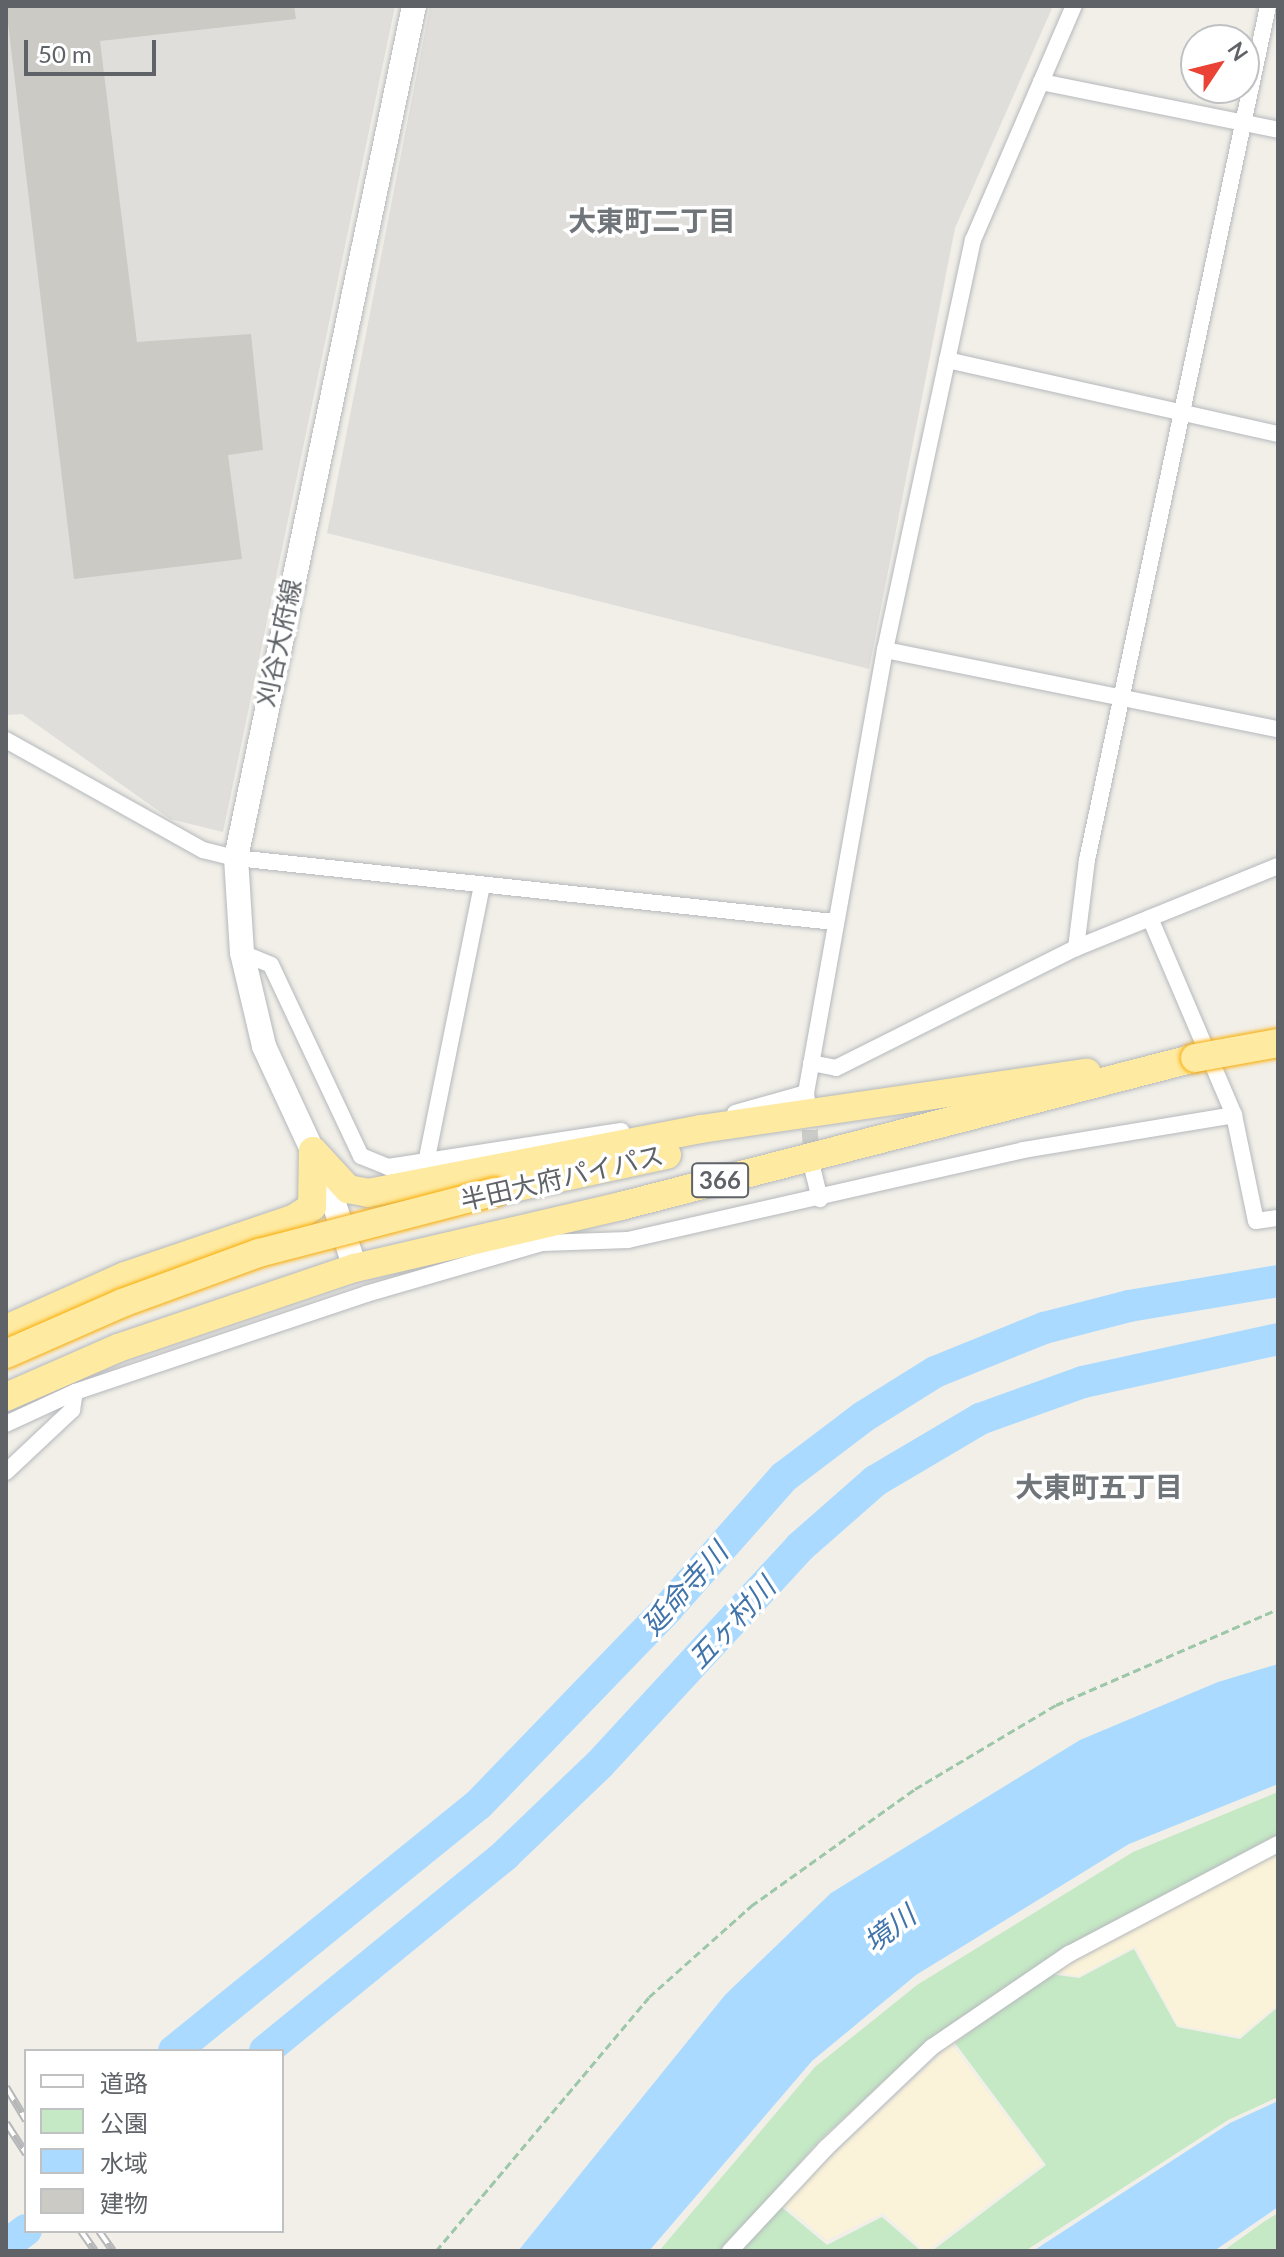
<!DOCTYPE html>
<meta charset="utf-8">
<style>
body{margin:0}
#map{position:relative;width:1284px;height:2257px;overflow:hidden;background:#f1efe8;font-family:Lato,"Noto Sans JP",sans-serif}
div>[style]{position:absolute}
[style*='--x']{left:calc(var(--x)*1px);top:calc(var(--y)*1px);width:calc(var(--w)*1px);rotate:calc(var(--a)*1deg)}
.industrial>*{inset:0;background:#e0deda}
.green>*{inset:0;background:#c5e8c5}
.sand>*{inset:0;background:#fbf3d9}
.water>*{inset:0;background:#aadaff}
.river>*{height:32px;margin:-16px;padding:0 16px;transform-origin:16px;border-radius:16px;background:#aadaff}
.building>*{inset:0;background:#cccac5}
.minor-tunnel>*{height:16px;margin-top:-8px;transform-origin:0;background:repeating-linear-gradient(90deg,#ccccc8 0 16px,transparent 0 24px)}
.path>*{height:3px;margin-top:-1.5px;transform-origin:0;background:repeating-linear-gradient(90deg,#9cc7a9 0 8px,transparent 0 12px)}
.roads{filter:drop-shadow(0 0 2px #b5b8bc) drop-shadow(0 0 2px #b5b8bc)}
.minor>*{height:16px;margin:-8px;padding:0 8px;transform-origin:8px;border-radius:8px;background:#fff}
.secondary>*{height:24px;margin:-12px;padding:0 12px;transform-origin:12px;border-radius:12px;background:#fff}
.trunk>*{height:28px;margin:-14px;padding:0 14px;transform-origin:14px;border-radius:14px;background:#feeaa1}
.rail>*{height:8px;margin-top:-4px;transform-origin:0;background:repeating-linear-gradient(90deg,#fff 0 15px,#b6b7b8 0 30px);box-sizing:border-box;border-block:2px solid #b6b7b8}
.bridges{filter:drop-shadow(0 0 2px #f9ab00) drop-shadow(0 0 2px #f9ab00)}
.trunk-bridge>*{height:28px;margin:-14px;padding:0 14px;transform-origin:14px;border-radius:14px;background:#feeaa1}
span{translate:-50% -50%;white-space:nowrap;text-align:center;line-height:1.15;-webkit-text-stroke:7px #fff;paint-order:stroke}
.shield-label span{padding:2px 6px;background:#fff;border:2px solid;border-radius:6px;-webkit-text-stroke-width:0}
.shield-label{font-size:24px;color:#5f6368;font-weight:700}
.street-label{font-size:26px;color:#5f6368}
.neighbourhood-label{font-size:28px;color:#70757a;font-weight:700}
.water-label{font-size:28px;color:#4174aa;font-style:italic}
.frame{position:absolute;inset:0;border:8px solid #5f6368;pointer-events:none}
.legend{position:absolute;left:24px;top:2049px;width:260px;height:184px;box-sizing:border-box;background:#fff;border:2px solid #bfc1c3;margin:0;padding:10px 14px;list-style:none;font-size:24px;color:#5f6368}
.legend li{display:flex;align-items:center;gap:16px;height:40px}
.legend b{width:40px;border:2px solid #bfc1c3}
.north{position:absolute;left:1180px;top:24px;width:80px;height:80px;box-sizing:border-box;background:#fff;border:2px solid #bfc1c3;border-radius:50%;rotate:55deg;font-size:22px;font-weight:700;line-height:32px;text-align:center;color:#5f6368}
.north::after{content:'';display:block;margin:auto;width:28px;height:36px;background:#ea4335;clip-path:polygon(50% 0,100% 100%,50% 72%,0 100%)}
.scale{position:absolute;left:24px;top:40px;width:132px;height:36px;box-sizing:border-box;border:4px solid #5f6368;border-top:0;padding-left:10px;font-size:24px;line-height:28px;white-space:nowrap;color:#5f6368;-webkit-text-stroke:6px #fff;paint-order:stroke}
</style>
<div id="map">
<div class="industrial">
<i style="clip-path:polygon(6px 6px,395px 6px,223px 832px,170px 819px,22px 714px,6px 715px)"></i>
<i style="clip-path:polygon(430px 6px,1053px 6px,955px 228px,869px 669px,327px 533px)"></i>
</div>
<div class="green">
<i style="clip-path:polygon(1278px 1792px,1278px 1837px,1065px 1947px,926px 2042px,819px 2141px,721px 2251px,659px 2251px,815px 2067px,917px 1985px,1133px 1852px)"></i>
<i style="clip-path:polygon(1134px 1949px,1177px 2027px,1240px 2039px,1278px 2007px,1278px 2097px,1228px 2120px,1025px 2251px,932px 2251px,1046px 2165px,955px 2043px,1050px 1974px,1079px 1978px)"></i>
<i style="clip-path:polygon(779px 2205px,827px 2245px,882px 2217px,921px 2251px,737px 2251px)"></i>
<i style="clip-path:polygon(1278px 2213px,1278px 2251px,1223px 2251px,1265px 2221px)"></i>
</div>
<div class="sand">
<i style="clip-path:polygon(1278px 1848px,1278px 2004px,1239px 2036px,1178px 2025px,1135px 1946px,1078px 1976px,1052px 1971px)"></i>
<i style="clip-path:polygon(951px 2044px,1042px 2164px,926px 2251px,883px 2213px,827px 2240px,782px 2203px)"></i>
</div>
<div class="water">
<i style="clip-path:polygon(1278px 1664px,1278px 1784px,1129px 1844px,916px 1975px,812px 2061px,649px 2251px,518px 2251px,725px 1995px,831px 1893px,1080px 1740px,1218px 1682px)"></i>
<i style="clip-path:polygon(1278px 2101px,1278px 2207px,1214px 2251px,1033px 2251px,1230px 2123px)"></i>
</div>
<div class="river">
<i style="--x:174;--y:2051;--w:391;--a:-39"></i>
<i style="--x:478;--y:1805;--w:274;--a:-46"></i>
<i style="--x:668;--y:1608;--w:175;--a:-48.5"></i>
<i style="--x:784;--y:1477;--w:99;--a:-37.2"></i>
<i style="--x:863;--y:1417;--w:85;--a:-32"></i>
<i style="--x:935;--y:1372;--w:118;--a:-22"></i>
<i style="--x:1044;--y:1328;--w:88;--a:-14.5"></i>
<i style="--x:1129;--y:1306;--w:151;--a:-9.5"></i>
<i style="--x:265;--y:2051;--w:310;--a:-39.2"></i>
<i style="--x:505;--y:1855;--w:130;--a:-43.8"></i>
<i style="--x:599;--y:1765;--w:297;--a:-47.3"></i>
<i style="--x:800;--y:1547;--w:100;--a:-41.3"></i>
<i style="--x:875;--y:1481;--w:122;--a:-30.6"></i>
<i style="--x:980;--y:1419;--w:109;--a:-19.8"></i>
<i style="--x:1083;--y:1382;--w:200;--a:-12.4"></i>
<i style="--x:6;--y:2245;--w:25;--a:-37"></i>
</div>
<div class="building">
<i style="clip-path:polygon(6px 6px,294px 6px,296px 19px,100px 41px,137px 342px,251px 334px,263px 450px,228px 455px,242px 559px,74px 579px)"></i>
</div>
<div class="minor-tunnel">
<i style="--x:808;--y:1106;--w:57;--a:86"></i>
</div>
<div class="path">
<i style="--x:436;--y:2251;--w:331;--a:-50"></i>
<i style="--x:649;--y:1997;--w:137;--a:-41.7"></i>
<i style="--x:751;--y:1906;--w:201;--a:-35.5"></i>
<i style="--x:915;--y:1789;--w:164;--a:-30.8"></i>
<i style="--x:1056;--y:1705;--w:242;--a:-23.4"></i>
</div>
<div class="roads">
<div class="minor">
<i style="--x:1041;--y:82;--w:242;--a:11.4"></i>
<i style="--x:947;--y:360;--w:339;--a:12.6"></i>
<i style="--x:885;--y:650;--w:401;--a:11.4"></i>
<i style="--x:6;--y:740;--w:226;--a:29.2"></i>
<i style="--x:203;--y:850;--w:34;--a:14"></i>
<i style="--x:236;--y:858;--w:601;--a:6.11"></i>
<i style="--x:1150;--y:918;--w:214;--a:66.9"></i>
<i style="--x:1234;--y:1115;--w:108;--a:78.3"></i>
<i style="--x:1256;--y:1221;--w:22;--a:-8"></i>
<i style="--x:1076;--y:948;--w:89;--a:-82.9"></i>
<i style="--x:1087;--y:860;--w:873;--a:-78.03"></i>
<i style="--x:242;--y:953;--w:31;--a:22"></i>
<i style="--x:271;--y:965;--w:211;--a:64.8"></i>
<i style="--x:361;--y:1156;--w:29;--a:22"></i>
<i style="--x:388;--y:1167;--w:236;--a:-8.8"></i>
<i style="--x:811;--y:1063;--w:25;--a:11"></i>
<i style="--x:836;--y:1068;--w:268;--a:-26.6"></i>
<i style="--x:1076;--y:948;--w:218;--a:-22.1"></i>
<i style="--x:806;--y:1093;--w:450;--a:-79.9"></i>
<i style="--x:885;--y:650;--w:419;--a:-77.9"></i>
<i style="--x:973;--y:240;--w:255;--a:-66.7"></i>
<i style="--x:735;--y:1113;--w:74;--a:-15.7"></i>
<i style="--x:806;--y:1093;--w:8;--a:83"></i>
<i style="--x:427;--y:1158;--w:278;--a:-78.6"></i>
<i style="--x:813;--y:1171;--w:29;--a:76"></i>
<i style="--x:6;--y:1424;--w:76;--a:-24.9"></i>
<i style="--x:75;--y:1392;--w:307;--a:-18.6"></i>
<i style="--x:366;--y:1294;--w:183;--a:-16.2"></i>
<i style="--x:542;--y:1243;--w:86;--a:-2"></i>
<i style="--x:628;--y:1240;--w:405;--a:-12.8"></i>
<i style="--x:1023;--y:1150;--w:214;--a:-9.4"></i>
<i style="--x:6;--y:1472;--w:91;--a:-43.2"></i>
<i style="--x:72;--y:1410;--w:18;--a:-81"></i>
<i style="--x:730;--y:2251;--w:141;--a:-47"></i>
<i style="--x:826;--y:2148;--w:146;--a:-43.6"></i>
<i style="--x:932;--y:2047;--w:166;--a:-34.2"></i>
<i style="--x:1069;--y:1954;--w:236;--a:-27.8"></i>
</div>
<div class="secondary">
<i style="--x:355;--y:1268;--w:90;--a:-108"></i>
<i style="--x:327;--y:1182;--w:150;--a:-114.9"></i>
<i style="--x:264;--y:1046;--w:96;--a:-103.3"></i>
<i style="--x:242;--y:953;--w:95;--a:-93.6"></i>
<i style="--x:236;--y:858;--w:870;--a:-78.2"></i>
</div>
<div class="trunk">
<i style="--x:313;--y:1151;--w:52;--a:47.4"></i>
<i style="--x:348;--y:1189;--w:20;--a:11"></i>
<i style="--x:368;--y:1193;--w:339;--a:-10.9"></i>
<i style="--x:701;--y:1129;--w:390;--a:-8.3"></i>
<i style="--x:494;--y:1192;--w:177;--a:-12.1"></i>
<i style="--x:6;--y:1329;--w:130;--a:-24"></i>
<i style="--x:125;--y:1276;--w:180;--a:-18.8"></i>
<i style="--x:295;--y:1218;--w:20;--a:-33"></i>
<i style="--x:312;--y:1207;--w:56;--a:-89"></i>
<i style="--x:6;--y:1397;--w:122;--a:-23.6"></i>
<i style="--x:118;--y:1348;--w:250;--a:-18.7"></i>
<i style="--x:355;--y:1268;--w:273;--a:-13.1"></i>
<i style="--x:621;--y:1206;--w:593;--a:-14.46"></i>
</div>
</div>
<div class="rail">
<i style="--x:6;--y:2087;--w:39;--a:59"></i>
<i style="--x:6;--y:2123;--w:37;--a:57"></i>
<i style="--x:81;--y:2231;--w:24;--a:55"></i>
<i style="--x:99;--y:2231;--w:24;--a:55"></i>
</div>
<div class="bridges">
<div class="trunk-bridge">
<i style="--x:1195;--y:1058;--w:84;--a:-10.2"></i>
<i style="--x:6;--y:1354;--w:127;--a:-23.7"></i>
<i style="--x:122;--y:1303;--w:146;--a:-20.1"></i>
<i style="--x:259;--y:1253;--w:243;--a:-14.6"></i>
</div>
</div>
<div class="shield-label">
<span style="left:720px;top:1180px">366</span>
</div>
<div class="street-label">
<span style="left:279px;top:643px;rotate:-78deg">刈谷大府線</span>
<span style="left:562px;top:1178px;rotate:-13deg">半田大府パイパス</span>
</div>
<div class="neighbourhood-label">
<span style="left:652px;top:220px">大東町二丁目</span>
<span style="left:1099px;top:1486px">大東町五丁目</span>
</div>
<div class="water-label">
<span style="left:684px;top:1588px;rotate:-48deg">延命寺川</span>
<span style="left:731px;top:1622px;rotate:-47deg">五ヶ村川</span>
<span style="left:889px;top:1928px;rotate:-37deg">境川</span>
</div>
<div class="frame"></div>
<ul class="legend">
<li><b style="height:10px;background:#fff"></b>道路</li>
<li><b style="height:22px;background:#c5e8c5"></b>公園</li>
<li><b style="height:22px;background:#aadaff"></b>水域</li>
<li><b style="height:22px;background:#cccac5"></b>建物</li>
</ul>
<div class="north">N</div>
<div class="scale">50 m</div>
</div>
